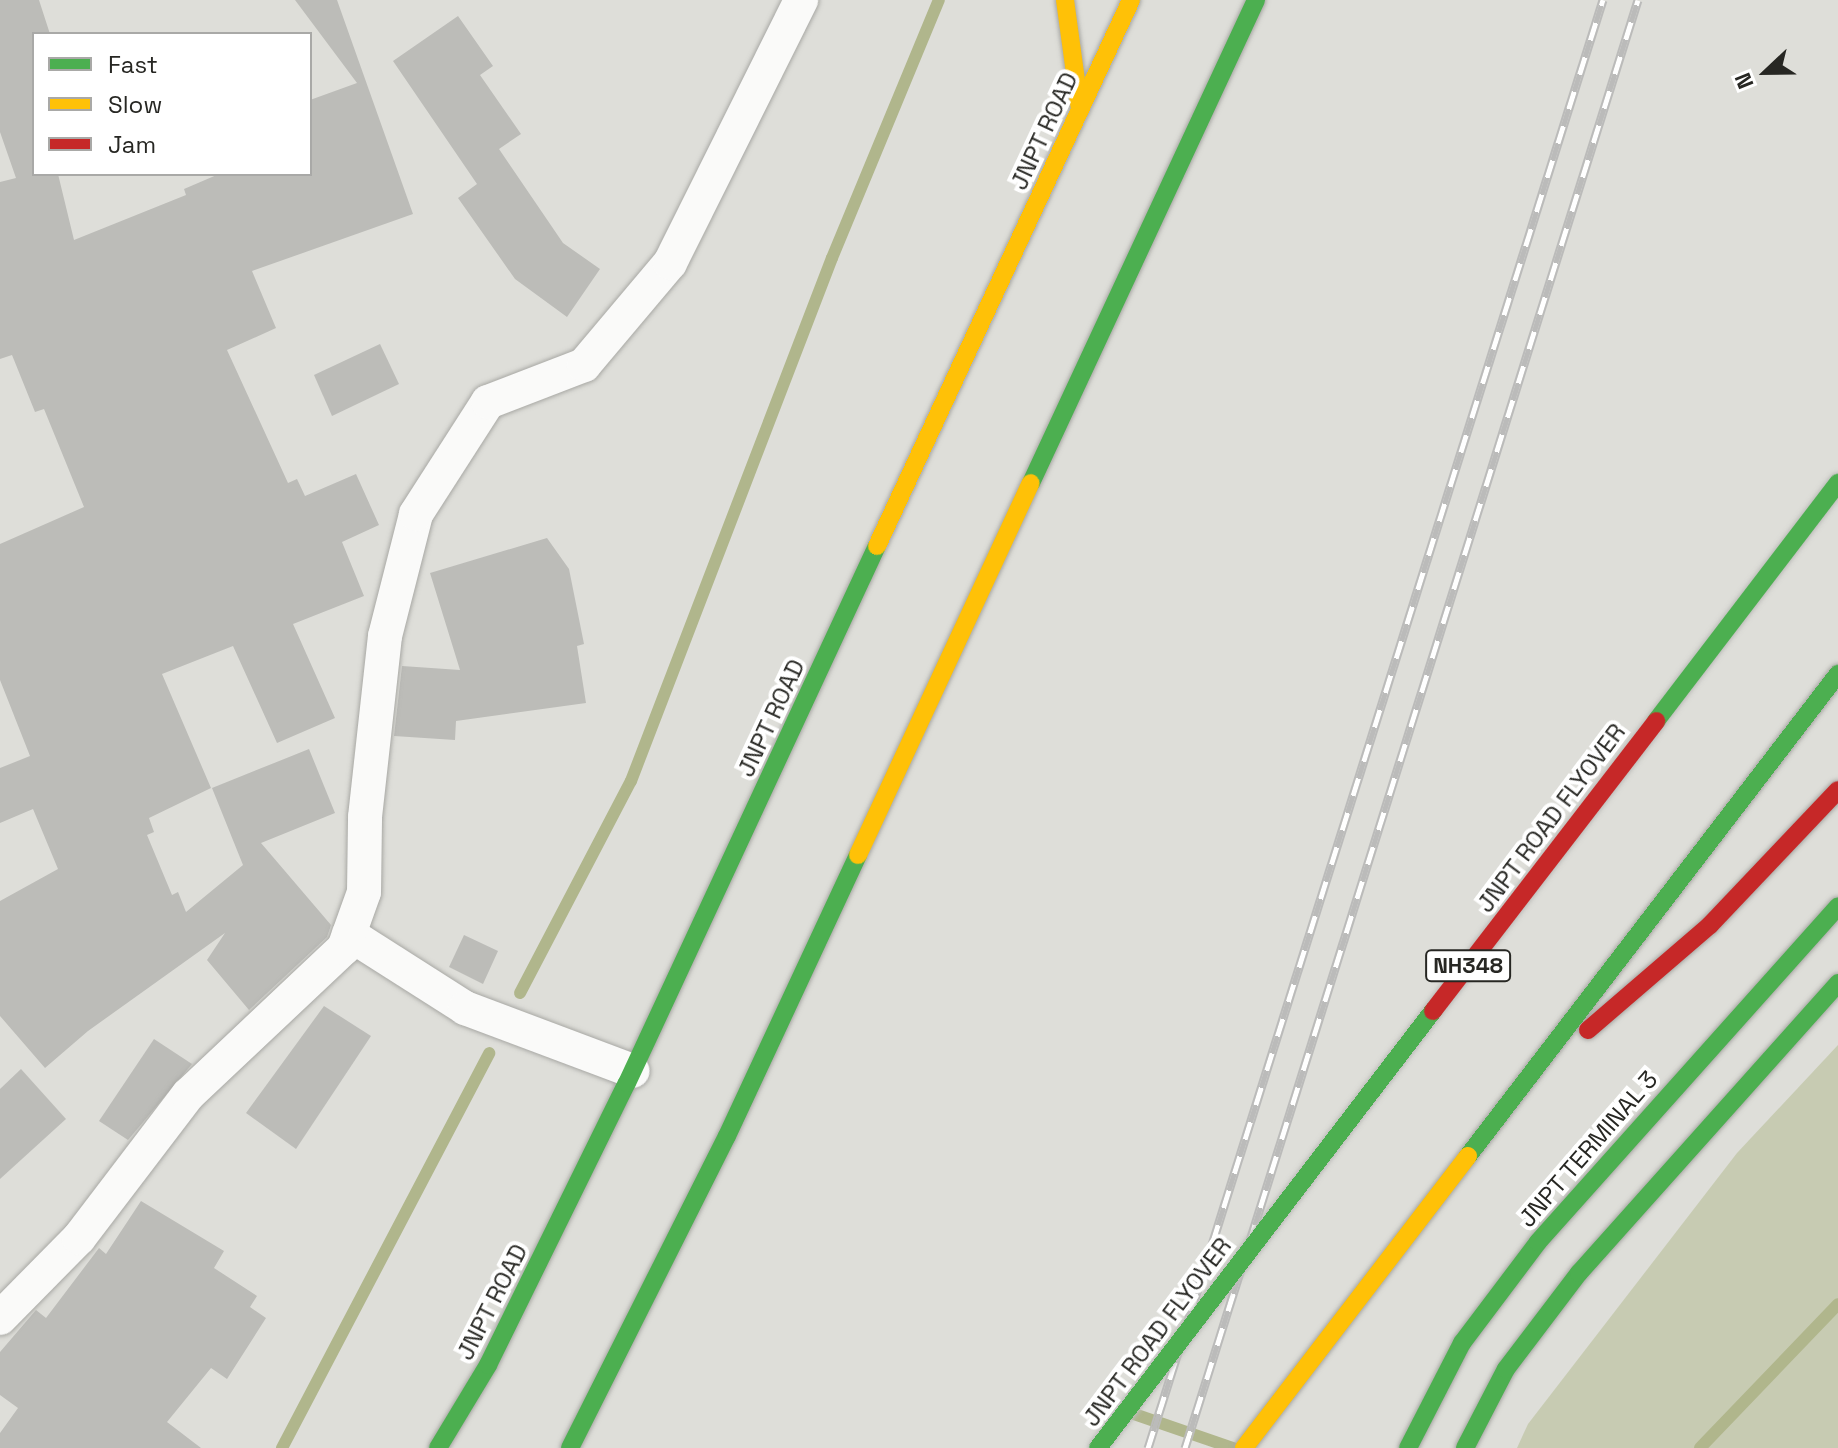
<!DOCTYPE html>
<style>
body{margin:0}
#map{position:relative;width:1838px;height:1448px;overflow:hidden;background:#deded9;font-family:"Space Grotesk",sans-serif}
div>[style]{position:absolute}
[style*='--x']{left:calc(var(--x)*1px);top:calc(var(--y)*1px);width:calc(var(--w)*1px);rotate:calc(var(--a)*1deg)}
.green>*{inset:0;background:#c7cbb2}
.stream>*{height:12px;margin:-6px;padding:0 6px;transform-origin:6px;border-radius:6px;background:#b0b68c}
.building>*{inset:0;background:#bcbcb8}
.roads{filter:drop-shadow(0 0 2px #a8a8a4) drop-shadow(0 0 2px #a8a8a4)}
.street>*{height:34px;margin:-17px;padding:0 17px;transform-origin:17px;border-radius:17px;background:#fafaf9}
.fast>*{height:18px;margin:-9px;padding:0 9px;transform-origin:9px;border-radius:9px;background:#4caf50}
.slow>*{height:18px;margin:-9px;padding:0 9px;transform-origin:9px;border-radius:9px;background:#ffc107}
.jam>*{height:18px;margin:-9px;padding:0 9px;transform-origin:9px;border-radius:9px;background:#c62828}
.rail>*{height:9px;margin-top:-4.5px;transform-origin:0;background:repeating-linear-gradient(90deg,#fff 0 18px,#bbbbba 0 36px);box-sizing:border-box;border-block:2px solid #bbbbba}
.bridges{filter:drop-shadow(0 0 2px #bcbcb9) drop-shadow(0 0 2px #bcbcb9)}
.fast-bridge>*{height:18px;margin:-9px;padding:0 9px;transform-origin:9px;border-radius:9px;background:#4caf50}
.jam-bridge>*{height:18px;margin:-9px;padding:0 9px;transform-origin:9px;border-radius:9px;background:#c62828}
span{translate:-50% -50%;white-space:nowrap;text-align:center;line-height:1.15;-webkit-text-stroke:8px #fff;paint-order:stroke}
.shield-label span{padding:2px 6px;background:#fff;border:2px solid;border-radius:6px;-webkit-text-stroke-width:0}
.shield-label{font-size:22px;color:#272723;font-weight:700}
.street-label{font-size:24px;color:#272723}
.legend{position:absolute;left:32px;top:32px;width:280px;height:144px;box-sizing:border-box;background:#fff;border:2px solid #a9a9a7;margin:0;padding:10px 14px;list-style:none;font-size:24px;color:#272723}
.legend li{display:flex;align-items:center;gap:16px;height:40px}
.legend b{width:40px;border:2px solid #a9a9a7}
.north{position:absolute;left:1726px;top:32px;width:80px;height:80px;-webkit-text-stroke:6px #fff;paint-order:stroke;rotate:248deg;font-size:22px;font-weight:700;line-height:32px;text-align:center;color:#272723}
.north::after{content:'';display:block;margin:auto;width:28px;height:36px;background:#272723;clip-path:polygon(50% 0,100% 100%,50% 72%,0 100%)}
</style>
<div id="map">
<div class="green">
<i style="clip-path:polygon(1838px 1045px,1838px 1448px,1517px 1448px,1528px 1424px,1737px 1153px)"></i>
</div>
<div class="stream">
<i style="--x:520;--y:993;--w:239;--a:-62.4"></i>
<i style="--x:631;--y:781;--w:560;--a:-68.98"></i>
<i style="--x:832;--y:258;--w:279;--a:-67.5"></i>
<i style="--x:1134;--y:1414;--w:105;--a:19"></i>
<i style="--x:282;--y:1448;--w:446;--a:-62.3"></i>
<i style="--x:1700;--y:1448;--w:199;--a:-46.2"></i>
</div>
<div class="building">
<i style="clip-path:polygon(0 0,39px 0,50px 34px,34px 34px,34px 174px,58px 174px,74px 240px,186px 195px,184px 189px,219px 174px,310px 174px,310px 100px,357px 83px,295px 0,337px 0,413px 214px,252px 271px,276px 328px,227px 350px,288px 483px,297px 479px,305px 496px,356px 474px,379px 525px,342px 542px,364px 596px,293px 624px,335px 718px,277px 743px,233px 646px,162px 674px,211px 788px,149px 818px,154px 832px,147px 835px,172px 895px,178px 892px,186px 912px,243px 865px,212px 788px,309px 749px,335px 813px,261px 843px,331px 925px,327px 937px,249px 1010px,207px 960px,225px 933px,88px 1031px,45px 1068px,0 1016px,0 901px,58px 869px,33px 809px,0 823px,0 768px,30px 756px,0 680px,0 544px,84px 507px,44px 409px,35px 412px,12px 355px,0 359px,0 182px,16px 178px,0 132px)"></i>
<i style="clip-path:polygon(458px 16px,493px 66px,480px 75px,521px 134px,499px 149px,563px 243px,600px 269px,567px 317px,515px 279px,458px 198px,477px 184px,393px 61px)"></i>
<i style="clip-path:polygon(380px 344px,399px 384px,332px 416px,314px 375px)"></i>
<i style="clip-path:polygon(547px 538px,569px 569px,584px 644px,577px 646px,586px 703px,456px 721px,455px 740px,394px 736px,402px 666px,460px 670px,430px 573px)"></i>
<i style="clip-path:polygon(464px 935px,498px 951px,483px 984px,449px 967px)"></i>
<i style="clip-path:polygon(324px 1006px,371px 1036px,296px 1149px,246px 1113px)"></i>
<i style="clip-path:polygon(154px 1039px,192px 1064px,128px 1140px,99px 1121px)"></i>
<i style="clip-path:polygon(21px 1069px,66px 1119px,0 1179px,0 1089px)"></i>
<i style="clip-path:polygon(141px 1201px,224px 1251px,214px 1268px,257px 1296px,250px 1307px,266px 1318px,227px 1379px,211px 1368px,167px 1422px,201px 1448px,0 1448px,0 1433px,18px 1408px,0 1395px,0 1352px,36px 1310px,46px 1318px,99px 1248px,106px 1254px)"></i>
</div>
<div class="roads">
<div class="street">
<i style="--x:349;--y:934;--w:138;--a:32.5"></i>
<i style="--x:465;--y:1008;--w:179;--a:20.6"></i>
<i style="--x:0;--y:1318;--w:112;--a:-45.4"></i>
<i style="--x:79;--y:1238;--w:180;--a:-52.7"></i>
<i style="--x:188;--y:1095;--w:214;--a:-43.3"></i>
<i style="--x:344;--y:948;--w:59;--a:-70.3"></i>
<i style="--x:364;--y:892;--w:75;--a:-89.2"></i>
<i style="--x:365;--y:817;--w:182;--a:-83.7"></i>
<i style="--x:385;--y:636;--w:126;--a:-75.7"></i>
<i style="--x:416;--y:514;--w:133;--a:-57.3"></i>
<i style="--x:488;--y:402;--w:103;--a:-21.1"></i>
<i style="--x:584;--y:365;--w:133;--a:-49.9"></i>
<i style="--x:670;--y:263;--w:294;--a:-63.5"></i>
</div>
<div class="fast">
<i style="--x:1031;--y:483;--w:533;--a:-65.02"></i>
<i style="--x:1468;--y:1156;--w:608;--a:-52.49"></i>
<i style="--x:438;--y:1448;--w:97;--a:-58.9"></i>
<i style="--x:488;--y:1365;--w:314;--a:-63.8"></i>
<i style="--x:627;--y:1083;--w:592;--a:-65.04"></i>
<i style="--x:570;--y:1448;--w:349;--a:-63.3"></i>
<i style="--x:727;--y:1136;--w:310;--a:-65"></i>
<i style="--x:1408;--y:1448;--w:118;--a:-62.8"></i>
<i style="--x:1462;--y:1343;--w:126;--a:-53"></i>
<i style="--x:1538;--y:1242;--w:450;--a:-48.2"></i>
<i style="--x:1465;--y:1448;--w:89;--a:-62.6"></i>
<i style="--x:1506;--y:1369;--w:121;--a:-52.8"></i>
<i style="--x:1579;--y:1273;--w:389;--a:-48.2"></i>
</div>
<div class="slow">
<i style="--x:1065;--y:0;--w:111;--a:82.2"></i>
<i style="--x:877;--y:546;--w:602;--a:-65.05"></i>
<i style="--x:858;--y:855;--w:410;--a:-65.1"></i>
<i style="--x:1244;--y:1448;--w:368;--a:-52.5"></i>
</div>
<div class="jam">
<i style="--x:1588;--y:1030;--w:161;--a:-40.7"></i>
<i style="--x:1710;--y:925;--w:186;--a:-46.5"></i>
</div>
</div>
<div class="rail">
<i style="--x:1148;--y:1448;--w:1518;--a:-72.56"></i>
<i style="--x:1185;--y:1448;--w:1517;--a:-72.63"></i>
</div>
<div class="bridges">
<div class="fast-bridge">
<i style="--x:1656;--y:721;--w:300;--a:-52.6"></i>
<i style="--x:1098;--y:1448;--w:551;--a:-52.53"></i>
</div>
<div class="jam-bridge">
<i style="--x:1433;--y:1011;--w:366;--a:-52.4"></i>
</div>
</div>
<div class="shield-label">
<span style="left:1468px;top:966px">NH348</span>
</div>
<div class="street-label">
<span style="left:1044px;top:131px;rotate:-65deg">JNPT ROAD</span>
<span style="left:771px;top:718px;rotate:-65deg">JNPT ROAD</span>
<span style="left:1551px;top:818px;rotate:-53deg">JNPT ROAD FLYOVER</span>
<span style="left:1588px;top:1149px;rotate:-49deg">JNPT TERMINAL 3</span>
<span style="left:492px;top:1302px;rotate:-63deg">JNPT ROAD</span>
<span style="left:1157px;top:1332px;rotate:-53deg">JNPT ROAD FLYOVER</span>
</div>
<ul class="legend">
<li><b style="height:10px;background:#4caf50"></b>Fast</li>
<li><b style="height:10px;background:#ffc107"></b>Slow</li>
<li><b style="height:10px;background:#c62828"></b>Jam</li>
</ul>
<div class="north">N</div>
</div>
